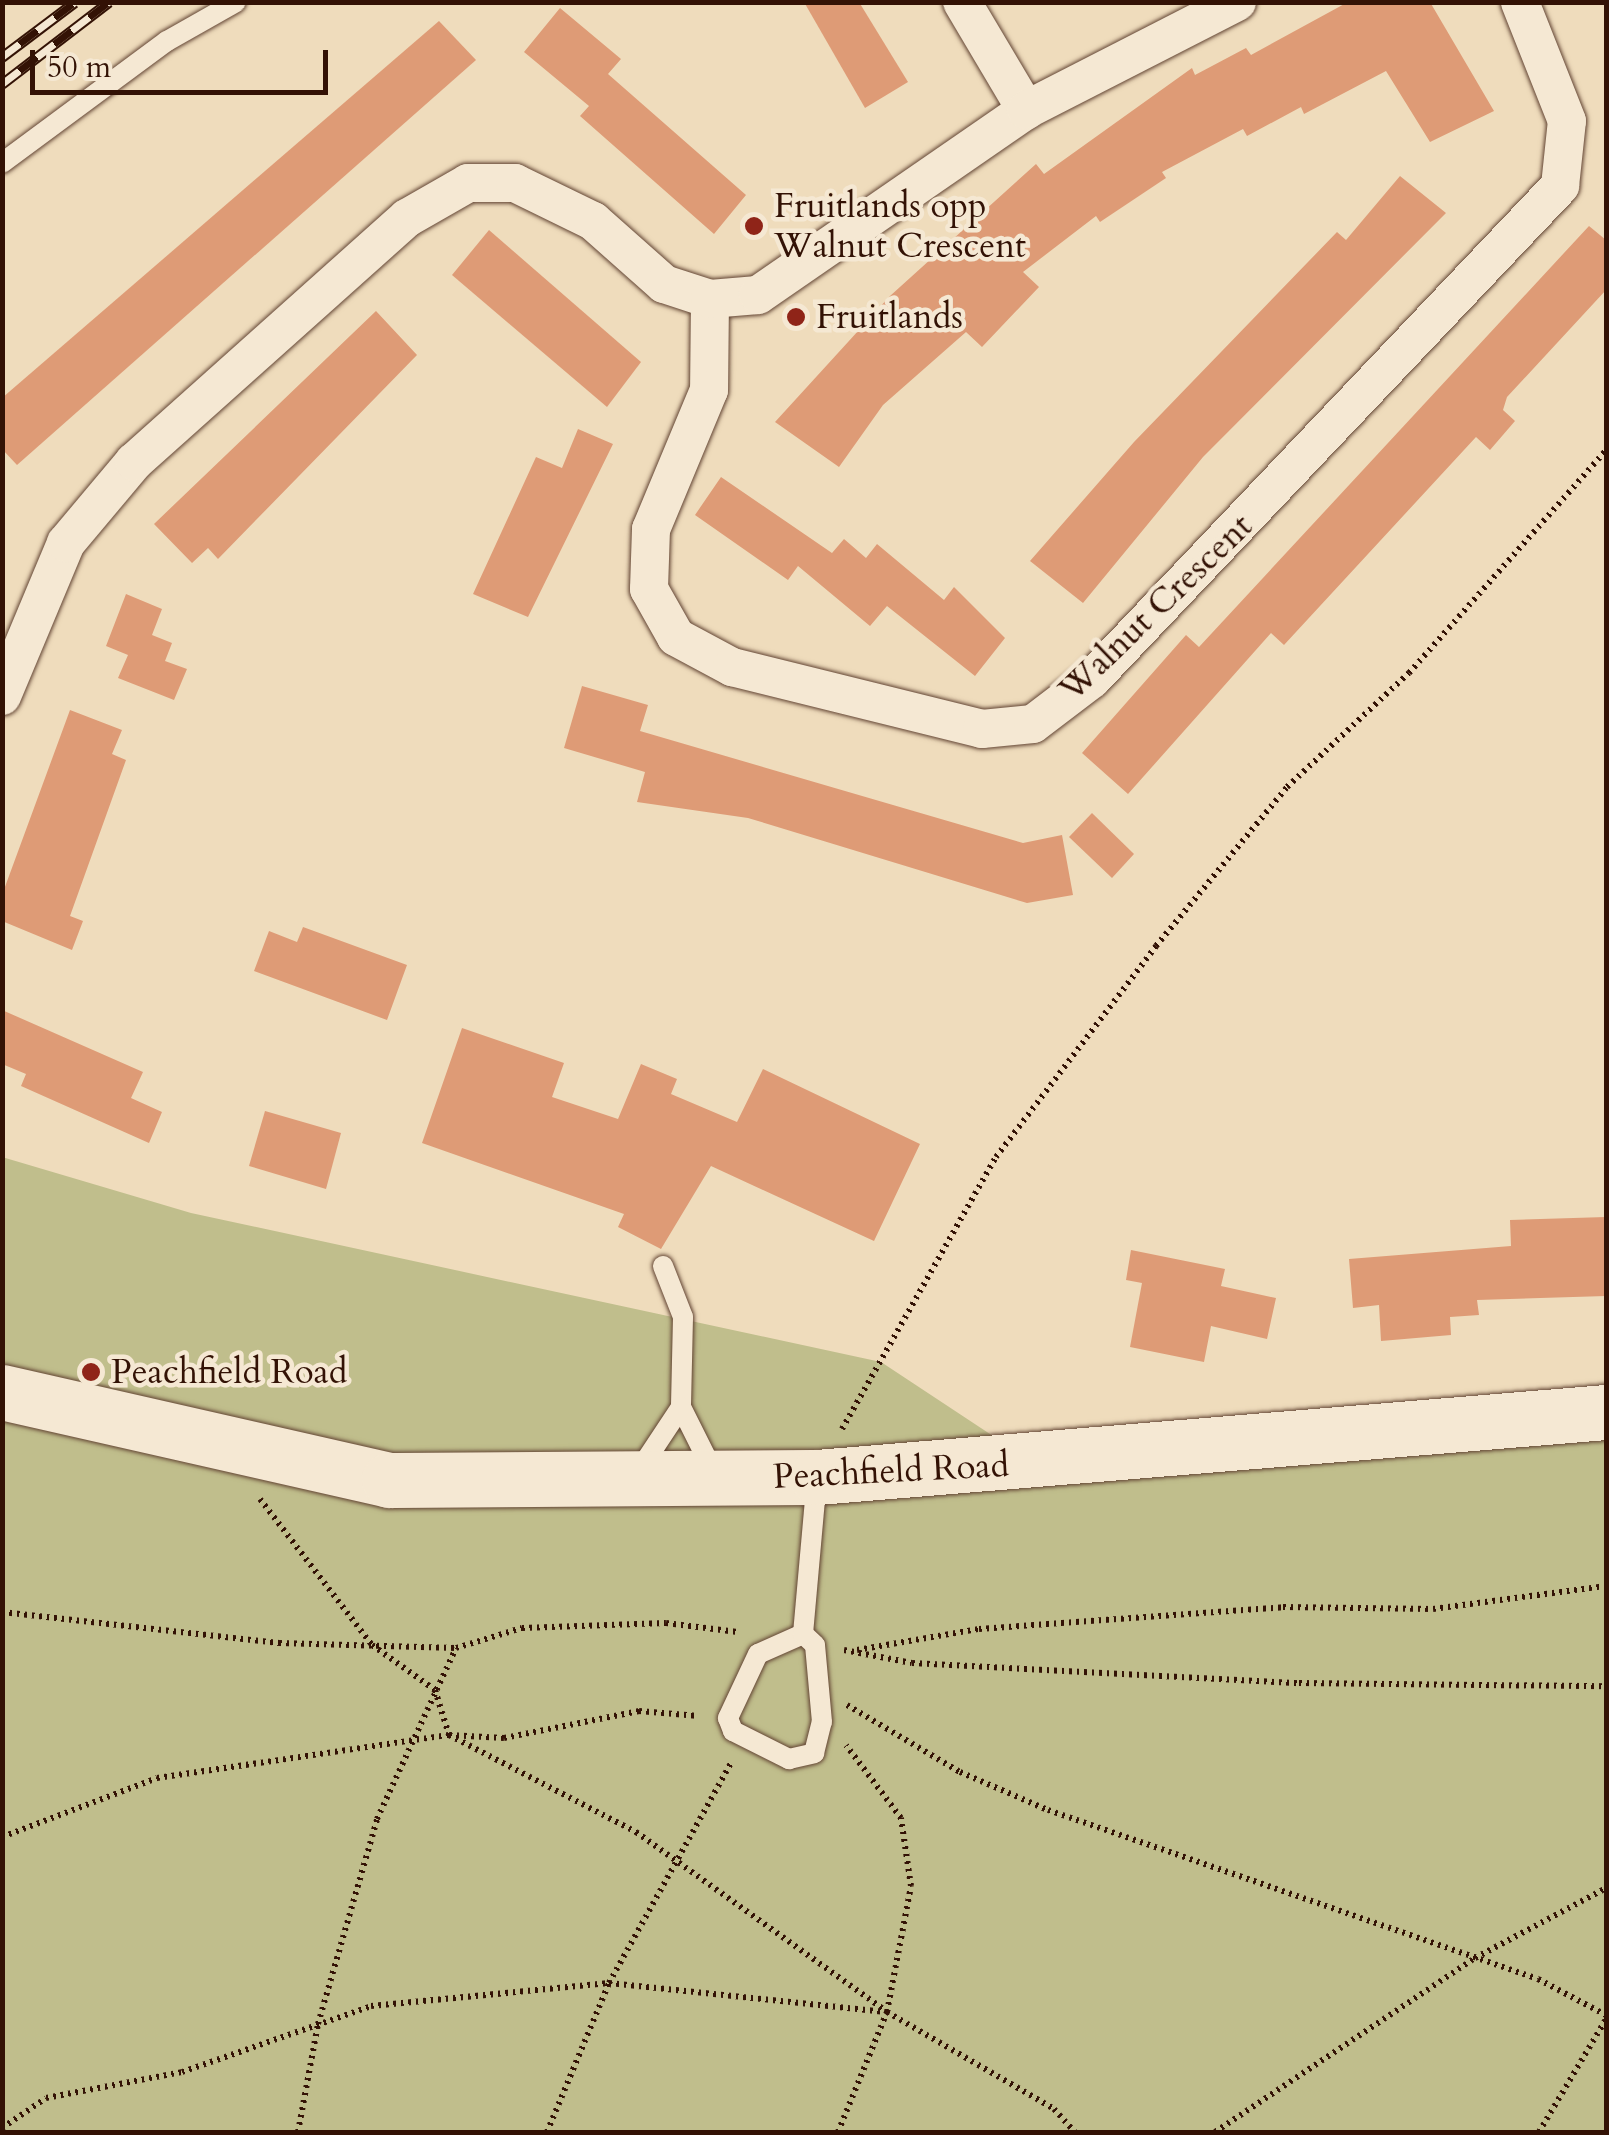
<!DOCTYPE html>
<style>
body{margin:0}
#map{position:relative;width:1609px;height:2135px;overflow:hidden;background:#efdcbc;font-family:Cardo,serif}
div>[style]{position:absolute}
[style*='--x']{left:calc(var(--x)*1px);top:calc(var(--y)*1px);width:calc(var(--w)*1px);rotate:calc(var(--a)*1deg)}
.green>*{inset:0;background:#c0be8c}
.building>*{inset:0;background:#de9b76}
.path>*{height:6px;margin-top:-3px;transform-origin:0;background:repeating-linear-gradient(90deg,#331205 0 2.5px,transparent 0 7.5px)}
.roads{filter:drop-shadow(0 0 2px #624433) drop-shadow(0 0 2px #624433)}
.lane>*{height:20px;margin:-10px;padding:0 10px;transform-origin:10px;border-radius:10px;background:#f5e8d3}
.street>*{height:38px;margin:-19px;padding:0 19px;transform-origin:19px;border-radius:19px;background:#f5e8d3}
.secondary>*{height:55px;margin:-27.5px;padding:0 27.5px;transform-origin:27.5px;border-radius:27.5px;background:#f5e8d3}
.rail>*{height:11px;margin-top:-5.5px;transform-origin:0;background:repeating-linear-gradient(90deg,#f5e8d3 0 22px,#331205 0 44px);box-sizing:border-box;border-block:2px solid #331205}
.dots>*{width:28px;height:28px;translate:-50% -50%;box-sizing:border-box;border:5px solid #f5e8d3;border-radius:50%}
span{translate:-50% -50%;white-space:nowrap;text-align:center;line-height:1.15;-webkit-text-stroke:9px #f5e8d3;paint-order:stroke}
.poi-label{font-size:35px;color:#331205}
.left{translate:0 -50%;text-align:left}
.street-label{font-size:35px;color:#331205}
.frame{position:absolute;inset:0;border:5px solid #331205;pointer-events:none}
.scale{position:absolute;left:30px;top:50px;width:298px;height:45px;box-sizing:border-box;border:5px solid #331205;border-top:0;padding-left:12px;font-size:30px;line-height:35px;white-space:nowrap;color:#331205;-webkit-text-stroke:8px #f5e8d3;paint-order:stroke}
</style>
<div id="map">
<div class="green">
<i style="clip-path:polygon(2px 1157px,191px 1213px,881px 1362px,1034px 1463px,1606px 1412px,1606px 2132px,3px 2132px)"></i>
</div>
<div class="building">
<i style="clip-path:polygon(804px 2px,859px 2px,908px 82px,865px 108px)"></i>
<i style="clip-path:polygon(1348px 2px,1430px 2px,1494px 111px,1430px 142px,1386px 71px,1304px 114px,1301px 107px,1247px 136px,1243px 129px,1162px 172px,1166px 178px,1100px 222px,1096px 216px,1023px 272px,1039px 287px,982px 347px,966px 332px,883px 405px,839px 467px,775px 422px,890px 296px,1036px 164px,1044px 174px,1192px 68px,1195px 75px,1246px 48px,1251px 55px)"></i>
<i style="clip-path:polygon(560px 8px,621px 59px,608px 74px,746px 195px,714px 234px,580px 116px,589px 106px,524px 52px)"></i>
<i style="clip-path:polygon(439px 21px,476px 60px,17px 465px,2px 449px,2px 398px)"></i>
<i style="clip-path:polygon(1400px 176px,1446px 213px,1203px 457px,1083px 603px,1030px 561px,1134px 442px,1337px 232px,1346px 240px)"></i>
<i style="clip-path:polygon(1589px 226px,1606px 240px,1606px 290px,1507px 397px,1503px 410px,1515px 421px,1490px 450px,1476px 437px,1284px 645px,1271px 633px,1128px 794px,1082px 753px,1186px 635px,1199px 647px)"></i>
<i style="clip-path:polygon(489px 230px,641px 362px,607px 407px,452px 275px)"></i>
<i style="clip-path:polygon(376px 311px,417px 355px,218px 559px,208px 548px,192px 563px,154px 524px)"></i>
<i style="clip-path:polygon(578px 429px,613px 444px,528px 617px,473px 594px,536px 457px,562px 468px)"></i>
<i style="clip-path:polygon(721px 477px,832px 553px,844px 539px,866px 558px,877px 544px,944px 600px,954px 587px,1005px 638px,975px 676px,887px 606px,870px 626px,798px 566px,788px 580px,695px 515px)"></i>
<i style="clip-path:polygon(126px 594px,162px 609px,152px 635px,172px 643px,165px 661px,187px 669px,174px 700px,118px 678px,128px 655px,106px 646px)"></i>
<i style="clip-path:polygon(582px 686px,648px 705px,640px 731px,1023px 843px,1062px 835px,1073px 895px,1027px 903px,748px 818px,637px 802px,645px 772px,564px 748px)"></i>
<i style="clip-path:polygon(70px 710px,122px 730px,112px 754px,126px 760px,70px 916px,83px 921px,72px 950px,2px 921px,2px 895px)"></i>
<i style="clip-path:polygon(1092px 813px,1134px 854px,1112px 878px,1069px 837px)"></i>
<i style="clip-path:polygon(303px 927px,407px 965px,387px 1020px,254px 971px,269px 931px,297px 942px)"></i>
<i style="clip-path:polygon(2px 1010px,143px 1072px,131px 1098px,162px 1112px,149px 1143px,21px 1086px,26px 1074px,2px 1064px)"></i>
<i style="clip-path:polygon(462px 1028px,564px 1063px,552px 1097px,618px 1119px,641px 1064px,677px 1079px,671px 1094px,737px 1122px,763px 1069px,920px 1144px,874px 1241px,711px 1166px,661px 1249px,618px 1227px,624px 1214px,422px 1143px)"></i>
<i style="clip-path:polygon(265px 1111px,341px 1133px,326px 1189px,249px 1166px)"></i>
<i style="clip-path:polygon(1606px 1217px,1606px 1296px,1477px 1300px,1479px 1315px,1450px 1317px,1451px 1335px,1381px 1341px,1379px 1305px,1353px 1308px,1349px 1259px,1511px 1246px,1510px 1220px)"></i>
<i style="clip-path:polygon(1131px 1250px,1225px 1269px,1221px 1286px,1276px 1298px,1267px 1339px,1211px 1326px,1204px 1362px,1130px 1347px,1142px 1283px,1126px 1280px)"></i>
</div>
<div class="path">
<i style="--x:842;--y:1429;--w:313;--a:-60.5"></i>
<i style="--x:996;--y:1157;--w:265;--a:-52.8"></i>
<i style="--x:1156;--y:946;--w:206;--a:-50.5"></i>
<i style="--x:1287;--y:787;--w:167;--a:-43.1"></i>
<i style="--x:1409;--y:673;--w:298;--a:-48.5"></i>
<i style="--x:260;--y:1499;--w:184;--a:52.5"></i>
<i style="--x:372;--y:1645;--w:77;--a:35.5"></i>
<i style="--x:435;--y:1690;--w:47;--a:72.7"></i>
<i style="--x:449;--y:1735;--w:211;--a:27.4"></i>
<i style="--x:636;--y:1832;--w:309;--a:35.6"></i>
<i style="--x:887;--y:2012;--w:193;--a:30.1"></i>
<i style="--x:1054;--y:2109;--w:31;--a:48"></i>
<i style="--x:2;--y:1612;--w:279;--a:6.4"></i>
<i style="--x:279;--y:1643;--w:177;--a:1.6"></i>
<i style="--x:456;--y:1648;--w:69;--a:-16.9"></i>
<i style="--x:522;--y:1628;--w:144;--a:-2"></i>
<i style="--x:666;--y:1623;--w:72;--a:7.2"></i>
<i style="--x:844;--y:1650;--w:69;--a:10.8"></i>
<i style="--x:912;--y:1663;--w:388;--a:3"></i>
<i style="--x:1299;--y:1683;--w:307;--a:0.6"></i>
<i style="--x:857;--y:1650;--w:124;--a:-9.8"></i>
<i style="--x:979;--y:1629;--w:305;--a:-4.1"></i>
<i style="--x:1283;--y:1607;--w:150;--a:0.8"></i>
<i style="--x:1433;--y:1609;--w:175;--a:-7.6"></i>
<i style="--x:847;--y:1705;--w:131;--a:30.7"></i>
<i style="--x:960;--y:1772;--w:96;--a:23.4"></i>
<i style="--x:1048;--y:1810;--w:518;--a:19.03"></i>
<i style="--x:1538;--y:1979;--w:77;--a:27.9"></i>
<i style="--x:2;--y:1837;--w:166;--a:-20.8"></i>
<i style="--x:157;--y:1778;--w:295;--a:-8.4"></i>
<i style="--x:449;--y:1735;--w:55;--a:3.1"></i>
<i style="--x:504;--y:1738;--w:138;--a:-11.3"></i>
<i style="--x:639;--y:1711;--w:60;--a:4.8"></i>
<i style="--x:2;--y:2128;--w:53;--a:-34.3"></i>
<i style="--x:46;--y:2098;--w:138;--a:-10.8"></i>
<i style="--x:182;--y:2072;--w:200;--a:-19.2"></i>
<i style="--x:371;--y:2006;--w:239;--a:-5.5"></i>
<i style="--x:609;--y:1983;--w:278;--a:6"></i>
<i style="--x:298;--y:2132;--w:110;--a:-79.5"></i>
<i style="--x:318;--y:2024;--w:213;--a:-73.9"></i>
<i style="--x:377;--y:1819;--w:188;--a:-65.2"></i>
<i style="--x:547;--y:2132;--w:161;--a:-67.4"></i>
<i style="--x:609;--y:1983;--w:252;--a:-61"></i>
<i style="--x:838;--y:2132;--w:130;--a:-67.8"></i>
<i style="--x:887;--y:2012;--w:128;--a:-79.2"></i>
<i style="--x:911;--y:1886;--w:69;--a:-98.4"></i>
<i style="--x:901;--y:1818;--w:91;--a:-127"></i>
<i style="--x:1215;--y:2132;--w:313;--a:-33.8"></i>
<i style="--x:1475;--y:1958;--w:149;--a:-28.1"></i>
<i style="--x:1539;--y:2132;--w:131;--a:-59.3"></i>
</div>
<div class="roads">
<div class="lane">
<i style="--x:2;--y:163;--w:205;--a:-36.5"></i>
<i style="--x:167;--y:41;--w:79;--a:-29.5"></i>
<i style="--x:663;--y:1266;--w:55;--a:68.6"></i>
<i style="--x:683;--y:1317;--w:90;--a:91.3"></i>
<i style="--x:681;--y:1407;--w:74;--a:63.4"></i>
<i style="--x:638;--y:1472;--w:78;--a:-56.5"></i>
<i style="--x:803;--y:1634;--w:49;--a:156"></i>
<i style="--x:758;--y:1654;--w:71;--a:115.1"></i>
<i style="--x:728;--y:1718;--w:14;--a:69"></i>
<i style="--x:733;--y:1731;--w:63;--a:26.6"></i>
<i style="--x:789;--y:1759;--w:26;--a:-13"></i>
<i style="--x:814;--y:1753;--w:32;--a:-76"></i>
<i style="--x:822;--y:1722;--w:77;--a:-95.2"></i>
<i style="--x:815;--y:1645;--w:16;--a:-137"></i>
<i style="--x:803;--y:1634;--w:158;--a:-84.9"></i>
</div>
<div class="street">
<i style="--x:962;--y:2;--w:126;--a:59.3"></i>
<i style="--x:710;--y:299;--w:91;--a:90.6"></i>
<i style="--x:709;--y:390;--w:151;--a:112.6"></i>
<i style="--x:651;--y:529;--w:60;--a:91.9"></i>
<i style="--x:649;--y:589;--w:55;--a:60.6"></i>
<i style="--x:676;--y:637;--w:64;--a:28.2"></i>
<i style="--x:732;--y:667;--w:258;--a:13.9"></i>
<i style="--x:982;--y:729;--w:51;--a:-5.6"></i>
<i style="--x:1033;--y:724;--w:74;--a:-37.3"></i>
<i style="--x:1092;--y:679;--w:680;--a:-46.49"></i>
<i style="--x:1560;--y:186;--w:65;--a:-83.9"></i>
<i style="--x:1567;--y:121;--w:128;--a:-111.6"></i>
<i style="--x:2;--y:696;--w:166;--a:-67.3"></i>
<i style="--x:66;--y:543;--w:106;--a:-50"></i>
<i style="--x:134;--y:462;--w:366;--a:-41.8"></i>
<i style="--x:407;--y:218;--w:70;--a:-29.8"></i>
<i style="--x:468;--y:183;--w:47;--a:0"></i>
<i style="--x:515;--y:183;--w:87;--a:26"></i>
<i style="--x:593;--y:221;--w:95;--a:41.6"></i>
<i style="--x:664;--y:284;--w:48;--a:18.1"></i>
<i style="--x:710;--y:299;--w:48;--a:-4.8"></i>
<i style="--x:758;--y:295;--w:326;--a:-34.6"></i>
<i style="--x:1026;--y:110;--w:237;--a:-27.1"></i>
</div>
<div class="secondary">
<i style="--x:2;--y:1392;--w:397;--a:12.8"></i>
<i style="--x:389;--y:1480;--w:428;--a:-0.4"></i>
<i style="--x:817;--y:1477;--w:792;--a:-4.71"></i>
</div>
</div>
<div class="rail">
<i style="--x:2;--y:57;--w:91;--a:-37"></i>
<i style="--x:2;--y:84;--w:135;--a:-37.5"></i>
</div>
<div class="dots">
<i style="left:754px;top:226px;background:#8f2418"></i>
<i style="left:796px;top:317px;background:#8f2418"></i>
<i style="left:91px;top:1372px;background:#8f2418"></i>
</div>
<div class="poi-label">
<span class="left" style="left:774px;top:226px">Fruitlands opp<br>Walnut Crescent</span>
<span class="left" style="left:816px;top:317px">Fruitlands</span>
<span class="left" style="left:111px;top:1372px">Peachfield Road</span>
</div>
<div class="street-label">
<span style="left:1156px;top:608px;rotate:-44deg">Walnut Crescent</span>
<span style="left:891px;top:1471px;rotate:-3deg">Peachfield Road</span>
</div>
<div class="frame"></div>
<div class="scale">50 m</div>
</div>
